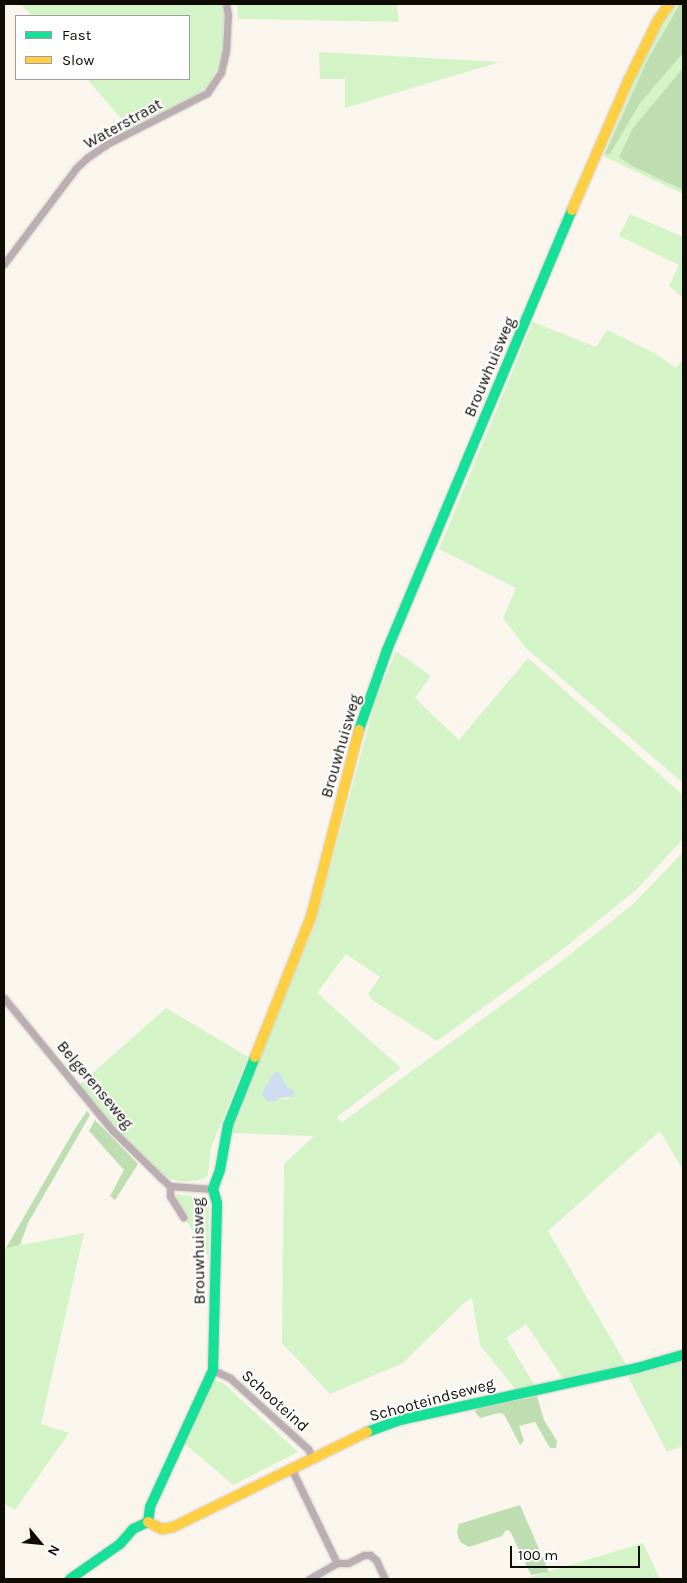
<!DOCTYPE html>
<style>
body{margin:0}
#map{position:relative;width:687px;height:1583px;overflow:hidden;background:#faf6ee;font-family:Karla,sans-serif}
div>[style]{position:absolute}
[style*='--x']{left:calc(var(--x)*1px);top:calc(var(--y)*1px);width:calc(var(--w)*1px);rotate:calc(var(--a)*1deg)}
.green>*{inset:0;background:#d4f4c8}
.forest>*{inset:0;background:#bedeb2}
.water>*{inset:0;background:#cedcef}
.roads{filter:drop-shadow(0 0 1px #d4d0ca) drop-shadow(0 0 1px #d4d0ca)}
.street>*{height:7px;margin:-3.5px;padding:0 3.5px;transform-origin:3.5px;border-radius:3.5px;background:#baaeb1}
.fast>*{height:10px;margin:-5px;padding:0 5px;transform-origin:5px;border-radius:5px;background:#16e098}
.slow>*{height:10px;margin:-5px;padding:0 5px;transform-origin:5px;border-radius:5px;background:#ffcf43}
span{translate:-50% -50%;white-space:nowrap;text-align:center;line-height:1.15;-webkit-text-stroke:4px #fff;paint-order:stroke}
.street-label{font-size:16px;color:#0f0b05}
.frame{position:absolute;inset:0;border:5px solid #0f0b05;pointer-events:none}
.legend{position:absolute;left:15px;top:15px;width:175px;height:65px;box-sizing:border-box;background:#fff;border:1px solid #9f9d9b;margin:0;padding:6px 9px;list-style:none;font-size:15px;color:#0f0b05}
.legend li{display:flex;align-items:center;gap:10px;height:25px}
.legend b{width:25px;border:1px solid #9f9d9b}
.north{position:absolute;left:15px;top:1518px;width:50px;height:50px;-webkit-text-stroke:4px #fff;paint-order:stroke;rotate:118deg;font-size:14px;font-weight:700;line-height:20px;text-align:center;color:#0f0b05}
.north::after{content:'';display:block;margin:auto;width:18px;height:22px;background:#0f0b05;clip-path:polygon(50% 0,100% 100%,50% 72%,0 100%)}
.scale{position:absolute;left:510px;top:1546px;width:130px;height:22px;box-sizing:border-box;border:2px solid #0f0b05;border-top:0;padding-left:6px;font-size:15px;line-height:18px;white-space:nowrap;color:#0f0b05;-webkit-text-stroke:4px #fff;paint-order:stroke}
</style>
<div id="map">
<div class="green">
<i style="clip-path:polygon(21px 4px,226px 4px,227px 29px,221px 63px,209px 84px,199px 94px,100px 144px,124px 122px,87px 79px,189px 79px,189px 16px,32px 16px)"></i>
<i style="clip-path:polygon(237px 4px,397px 4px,399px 22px,238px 19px)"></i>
<i style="clip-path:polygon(667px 4px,683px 4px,683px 194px,603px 156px)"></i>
<i style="clip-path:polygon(319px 52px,500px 62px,345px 108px,345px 79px,320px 79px)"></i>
<i style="clip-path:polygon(630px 214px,683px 237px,683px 298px,669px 286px,679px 265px,619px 236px)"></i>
<i style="clip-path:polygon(533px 322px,596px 347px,607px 330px,654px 353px,676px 368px,683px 359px,683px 783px,526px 648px,503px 618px,516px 588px,439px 549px)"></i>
<i style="clip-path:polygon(evenodd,396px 651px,431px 676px,415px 698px,459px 740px,528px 658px,683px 795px,683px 839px,635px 891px,558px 953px,437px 1041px,372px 1000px,368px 994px,380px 977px,346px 954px,317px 993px,401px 1068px,337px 1117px,341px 1123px,563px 960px,633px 904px,683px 852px,683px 1170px,660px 1131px,548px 1231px,627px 1366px,564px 1380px,526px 1324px,506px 1338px,535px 1386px,516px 1390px,480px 1345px,472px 1298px,464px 1303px,403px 1363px,330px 1394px,282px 1343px,284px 1164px,314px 1136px,229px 1133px,315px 924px,376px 699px,396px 651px,275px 1072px,278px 1072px,294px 1095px,288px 1099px,279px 1098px,276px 1101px,267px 1102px,263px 1096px,263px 1090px,275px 1072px)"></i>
<i style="clip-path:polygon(166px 1008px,248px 1057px,211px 1148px,208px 1175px,205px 1178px,196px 1181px,180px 1181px,166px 1178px,156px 1171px,118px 1131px,79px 1085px)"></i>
<i style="clip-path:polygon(175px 1194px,209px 1198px,209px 1258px,175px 1202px)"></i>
<i style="clip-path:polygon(84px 1233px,41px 1424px,69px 1433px,15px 1510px,4px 1504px,4px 1251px,6px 1248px)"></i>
<i style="clip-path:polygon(683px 1361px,683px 1446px,667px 1452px,628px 1377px)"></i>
<i style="clip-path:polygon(214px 1380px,223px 1383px,298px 1452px,233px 1485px,184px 1443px)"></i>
<i style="clip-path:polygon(643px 1543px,660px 1579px,526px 1579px,534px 1576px)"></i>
</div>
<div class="forest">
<i style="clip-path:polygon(680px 4px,683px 4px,683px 53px,640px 103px,610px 154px,605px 154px,647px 61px)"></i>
<i style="clip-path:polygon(683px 68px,683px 190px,632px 166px,619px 157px,633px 128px)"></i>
<i style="clip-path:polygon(87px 1111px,90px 1115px,28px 1223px,20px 1245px,6px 1248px,76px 1127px)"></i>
<i style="clip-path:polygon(95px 1120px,138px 1164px,115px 1200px,110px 1196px,124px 1170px,89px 1131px)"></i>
<i style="clip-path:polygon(537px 1396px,544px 1420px,557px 1441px,556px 1448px,550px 1448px,535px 1422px,519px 1426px,524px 1441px,520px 1445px,504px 1414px,499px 1413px,480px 1418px,475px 1412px,477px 1408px)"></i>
<i style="clip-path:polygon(520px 1505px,549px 1572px,531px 1575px,510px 1531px,506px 1530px,502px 1536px,469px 1547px,460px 1542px,457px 1532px,459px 1524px)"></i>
</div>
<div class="water">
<i style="clip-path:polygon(275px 1072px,279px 1072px,287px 1086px,295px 1092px,292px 1097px,279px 1098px,276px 1101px,267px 1102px,263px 1096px,263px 1090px)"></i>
</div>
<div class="roads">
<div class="street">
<i style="--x:4;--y:264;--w:120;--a:-53.1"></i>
<i style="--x:76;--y:168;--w:16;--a:-43"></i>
<i style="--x:88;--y:157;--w:23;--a:-34"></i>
<i style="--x:107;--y:144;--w:112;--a:-27"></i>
<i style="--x:207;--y:93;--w:25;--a:-56"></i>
<i style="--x:221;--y:72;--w:22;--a:-77"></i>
<i style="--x:226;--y:51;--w:36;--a:-87"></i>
<i style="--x:228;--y:15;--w:11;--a:-100"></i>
<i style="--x:4;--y:998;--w:171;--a:50.7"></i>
<i style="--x:112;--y:1130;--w:69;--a:44.4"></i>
<i style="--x:161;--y:1178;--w:12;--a:42"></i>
<i style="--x:170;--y:1186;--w:43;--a:4"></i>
<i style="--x:170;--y:1186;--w:10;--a:90"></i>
<i style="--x:170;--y:1196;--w:25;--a:58"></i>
<i style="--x:213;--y:1370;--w:19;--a:25"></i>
<i style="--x:230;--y:1378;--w:105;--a:42.3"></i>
<i style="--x:308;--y:1449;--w:10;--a:61"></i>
<i style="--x:291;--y:1468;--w:106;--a:64.2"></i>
<i style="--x:309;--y:1579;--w:32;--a:-30"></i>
<i style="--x:337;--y:1563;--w:11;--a:0"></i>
<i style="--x:348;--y:1563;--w:18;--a:-27"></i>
<i style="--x:364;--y:1555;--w:6;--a:0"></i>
<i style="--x:370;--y:1555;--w:8;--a:40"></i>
<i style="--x:376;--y:1560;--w:21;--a:65"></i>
</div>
<div class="fast">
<i style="--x:359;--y:730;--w:85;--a:-70.7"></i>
<i style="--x:387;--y:650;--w:477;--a:-67.2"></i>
<i style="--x:367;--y:1432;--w:35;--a:-20"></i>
<i style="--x:400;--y:1420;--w:243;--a:-12.4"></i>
<i style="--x:637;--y:1368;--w:48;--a:-15.8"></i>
<i style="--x:148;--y:1522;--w:15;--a:-82"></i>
<i style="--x:150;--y:1507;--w:151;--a:-65.3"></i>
<i style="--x:213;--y:1370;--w:167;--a:-88.6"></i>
<i style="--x:217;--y:1203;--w:15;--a:-106"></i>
<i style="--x:213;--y:1189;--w:20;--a:-70"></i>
<i style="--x:220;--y:1170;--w:46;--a:-79.9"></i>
<i style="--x:228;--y:1125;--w:73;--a:-68.3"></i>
<i style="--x:70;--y:1579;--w:61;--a:-35"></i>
<i style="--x:120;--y:1544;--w:20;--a:-49"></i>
<i style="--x:133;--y:1529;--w:17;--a:-25"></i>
</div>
<div class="slow">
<i style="--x:572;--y:210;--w:143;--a:-66.5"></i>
<i style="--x:629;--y:79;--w:64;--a:-63.8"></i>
<i style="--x:657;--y:22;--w:22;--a:-56"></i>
<i style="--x:255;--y:1057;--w:151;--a:-68.2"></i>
<i style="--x:311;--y:917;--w:193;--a:-75.6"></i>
<i style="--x:148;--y:1522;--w:16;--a:27"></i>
<i style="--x:162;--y:1529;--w:11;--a:-10"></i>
<i style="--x:173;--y:1527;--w:216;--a:-26.1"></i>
</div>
</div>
<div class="street-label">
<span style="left:123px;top:124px;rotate:-29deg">Waterstraat</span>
<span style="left:490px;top:367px;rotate:-67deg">Brouwhuisweg</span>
<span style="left:341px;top:746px;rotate:-74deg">Brouwhuisweg</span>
<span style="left:95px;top:1085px;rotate:50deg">Belgerenseweg</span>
<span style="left:199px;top:1251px;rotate:-91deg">Brouwhuisweg</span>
<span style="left:432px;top:1400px;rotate:-15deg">Schooteindseweg</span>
<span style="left:275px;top:1401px;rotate:42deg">Schooteind</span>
</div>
<div class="frame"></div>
<ul class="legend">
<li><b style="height:6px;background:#16e098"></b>Fast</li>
<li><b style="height:6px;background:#ffcf43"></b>Slow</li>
</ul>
<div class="north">N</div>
<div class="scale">100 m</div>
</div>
